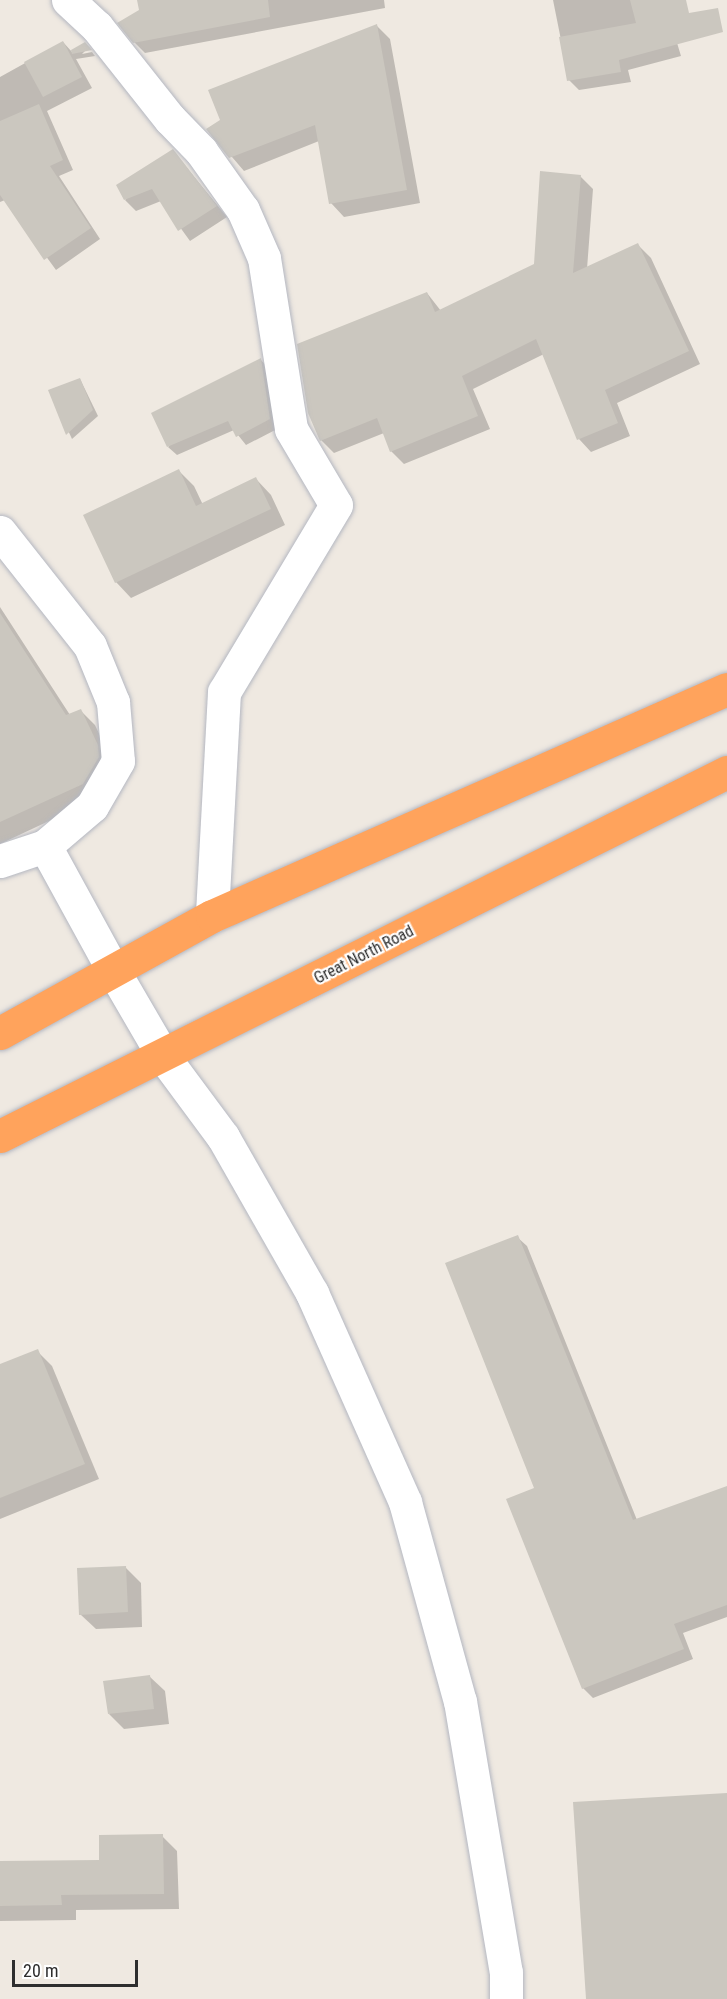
<!DOCTYPE html>
<style>
body{margin:0}
#map{position:relative;width:727px;height:1999px;overflow:hidden;background:#efe9e1;font-family:"Roboto Condensed",sans-serif}
div>[style]{position:absolute}
[style*='--x']{left:calc(var(--x)*1px);top:calc(var(--y)*1px);width:calc(var(--w)*1px);rotate:calc(var(--a)*1deg)}
.shadow>*{inset:0;background:#0003}
.building>*{inset:0;background:#cbc7bf}
.roads{filter:drop-shadow(0 0 2px #b4b7c1) drop-shadow(0 0 2px #b4b7c1)}
.street>*{height:33px;margin:-16.5px;padding:0 16.5px;transform-origin:16.5px;border-radius:16.5px;background:#fff}
.secondary>*{height:33px;margin:-16.5px;padding:0 16.5px;transform-origin:16.5px;border-radius:16.5px;background:#fff}
.highway>*{height:33px;margin:-16.5px;padding:0 16.5px;transform-origin:16.5px;border-radius:16.5px;background:#ffa35c}
span{translate:-50% -50%;white-space:nowrap;text-align:center;line-height:1.15;-webkit-text-stroke:4.5px #fff;paint-order:stroke}
.street-label{font-size:16px;color:#2e2e2e}
.scale{position:absolute;left:12px;top:1960px;width:126px;height:27px;box-sizing:border-box;border:3px solid #2e2e2e;border-top:0;padding-left:8px;font-size:18px;line-height:21px;white-space:nowrap;color:#2e2e2e;-webkit-text-stroke:4px #fff;paint-order:stroke}
</style>
<div id="map">
<div class="shadow">
<i style="clip-path:polygon(160px 0,384px 0,385px 8px,145px 53px,134px 42px)"></i>
<i style="clip-path:polygon(553px 0,664px 0,681px 56px,628px 70px,631px 82px,579px 90px,569px 80px)"></i>
<i style="clip-path:polygon(377px 26px,390px 39px,420px 203px,344px 217px,331px 203px,319px 141px,244px 171px,208px 129px)"></i>
<i style="clip-path:polygon(63px 42px,72px 52px,86px 50px,82px 54px,92px 52px,95px 56px,76px 59px,92px 88px,47px 111px,73px 170px,59px 176px,100px 239px,56px 270px,5px 200px,0 202px,0 77px)"></i>
<i style="clip-path:polygon(173px 151px,227px 217px,190px 241px,161px 201px,136px 211px,125px 200px)"></i>
<i style="clip-path:polygon(580px 176px,593px 189px,587px 269px,638px 245px,651px 258px,700px 364px,617px 403px,630px 436px,591px 452px,579px 439px,544px 354px,473px 389px,490px 429px,404px 464px,391px 451px,384px 433px,334px 453px,321px 440px,427px 293px,441px 311px,535px 265px)"></i>
<i style="clip-path:polygon(261px 360px,269px 369px,279px 428px,246px 445px,234px 430px,177px 455px,168px 447px)"></i>
<i style="clip-path:polygon(80px 379px,98px 416px,72px 439px,50px 391px)"></i>
<i style="clip-path:polygon(179px 471px,194px 486px,203px 505px,256px 479px,271px 495px,285px 525px,131px 598px,116px 582px)"></i>
<i style="clip-path:polygon(0 607px,70px 715px,80px 710px,95px 725px,112px 761px,98px 798px,0 844px)"></i>
<i style="clip-path:polygon(517px 1237px,527px 1246px,637px 1520px,727px 1487px,727px 1617px,683px 1633px,693px 1659px,593px 1698px,583px 1688px,536px 1489px)"></i>
<i style="clip-path:polygon(37px 1351px,52px 1366px,99px 1479px,0 1519px,0 1367px)"></i>
<i style="clip-path:polygon(125px 1567px,141px 1583px,142px 1627px,96px 1629px,80px 1614px)"></i>
<i style="clip-path:polygon(149px 1676px,165px 1691px,169px 1724px,124px 1729px,109px 1714px)"></i>
<i style="clip-path:polygon(162px 1836px,177px 1851px,179px 1909px,76px 1910px,76px 1920px,0 1921px,0 1863px,101px 1862px)"></i>
</div>
<div class="building">
<i style="clip-path:polygon(137px 0,268px 0,270px 17px,133px 43px,117px 23px,139px 10px)"></i>
<i style="clip-path:polygon(630px 0,686px 0,689px 13px,718px 8px,723px 32px,619px 60px,621px 72px,567px 81px,559px 37px,636px 23px)"></i>
<i style="clip-path:polygon(377px 24px,407px 190px,329px 204px,315px 125px,229px 158px,206px 129px,220px 120px,208px 90px)"></i>
<i style="clip-path:polygon(63px 41px,82px 77px,43px 97px,24px 62px)"></i>
<i style="clip-path:polygon(85px 42px,92px 50px,72px 54px,71px 50px)"></i>
<i style="clip-path:polygon(39px 104px,63px 160px,50px 166px,91px 228px,44px 260px,0 195px,0 121px)"></i>
<i style="clip-path:polygon(173px 149px,217px 206px,178px 231px,152px 189px,124px 200px,116px 185px)"></i>
<i style="clip-path:polygon(540px 171px,581px 175px,573px 273px,638px 243px,689px 351px,605px 390px,618px 423px,577px 440px,536px 339px,462px 376px,478px 416px,390px 452px,377px 418px,320px 441px,308px 413px,297px 344px,427px 292px,435px 312px,534px 264px)"></i>
<i style="clip-path:polygon(261px 358px,270px 419px,236px 437px,228px 421px,167px 447px,151px 413px)"></i>
<i style="clip-path:polygon(80px 378px,93px 410px,66px 435px,48px 390px)"></i>
<i style="clip-path:polygon(179px 469px,196px 506px,256px 477px,271px 509px,115px 583px,83px 515px)"></i>
<i style="clip-path:polygon(0 613px,66px 715px,81px 709px,98px 745px,99px 757px,83px 784px,0 822px)"></i>
<i style="clip-path:polygon(518px 1235px,633px 1520px,727px 1486px,727px 1605px,674px 1624px,684px 1649px,582px 1689px,506px 1499px,534px 1488px,445px 1263px)"></i>
<i style="clip-path:polygon(38px 1349px,85px 1464px,0 1498px,0 1364px)"></i>
<i style="clip-path:polygon(126px 1566px,128px 1612px,79px 1615px,77px 1568px)"></i>
<i style="clip-path:polygon(150px 1675px,154px 1709px,108px 1714px,103px 1681px)"></i>
<i style="clip-path:polygon(727px 1793px,727px 1999px,586px 1999px,573px 1802px)"></i>
<i style="clip-path:polygon(163px 1834px,164px 1894px,61px 1895px,62px 1905px,0 1906px,0 1861px,99px 1860px,99px 1835px)"></i>
</div>
<div class="roads">
<div class="street">
<i style="--x:68;--y:0;--w:40;--a:43"></i>
<i style="--x:97;--y:27;--w:117;--a:51.6"></i>
<i style="--x:170;--y:119;--w:45;--a:45.9"></i>
<i style="--x:201;--y:151;--w:72;--a:54.6"></i>
<i style="--x:243;--y:210;--w:52;--a:66.4"></i>
<i style="--x:264;--y:258;--w:173;--a:81"></i>
<i style="--x:291;--y:429;--w:88;--a:59.4"></i>
<i style="--x:336;--y:505;--w:218;--a:120.9"></i>
<i style="--x:224;--y:692;--w:224;--a:93.1"></i>
<i style="--x:0;--y:532;--w:145;--a:51.7"></i>
<i style="--x:90;--y:646;--w:61;--a:67.7"></i>
<i style="--x:113;--y:702;--w:59;--a:85.2"></i>
<i style="--x:118;--y:761;--w:52;--a:120"></i>
<i style="--x:92;--y:806;--w:62;--a:139.6"></i>
<i style="--x:0;--y:861;--w:47;--a:-18.4"></i>
<i style="--x:45;--y:846;--w:141;--a:61.3"></i>
</div>
<div class="secondary">
<i style="--x:113;--y:970;--w:99;--a:59.8"></i>
<i style="--x:163;--y:1056;--w:101;--a:53.5"></i>
<i style="--x:223;--y:1137;--w:180;--a:60.3"></i>
<i style="--x:312;--y:1293;--w:229;--a:66"></i>
<i style="--x:405;--y:1502;--w:206;--a:74.6"></i>
<i style="--x:460;--y:1701;--w:275;--a:80.4"></i>
<i style="--x:506;--y:1972;--w:27;--a:90"></i>
</div>
<div class="highway">
<i style="--x:0;--y:1033;--w:242;--a:-28.9"></i>
<i style="--x:212;--y:916;--w:563;--a:-23.79"></i>
<i style="--x:0;--y:1136;--w:813;--a:-26.6"></i>
</div>
</div>
<div class="street-label">
<span style="left:364px;top:955px;rotate:-27deg">Great North Road</span>
</div>
<div class="scale">20 m</div>
</div>
